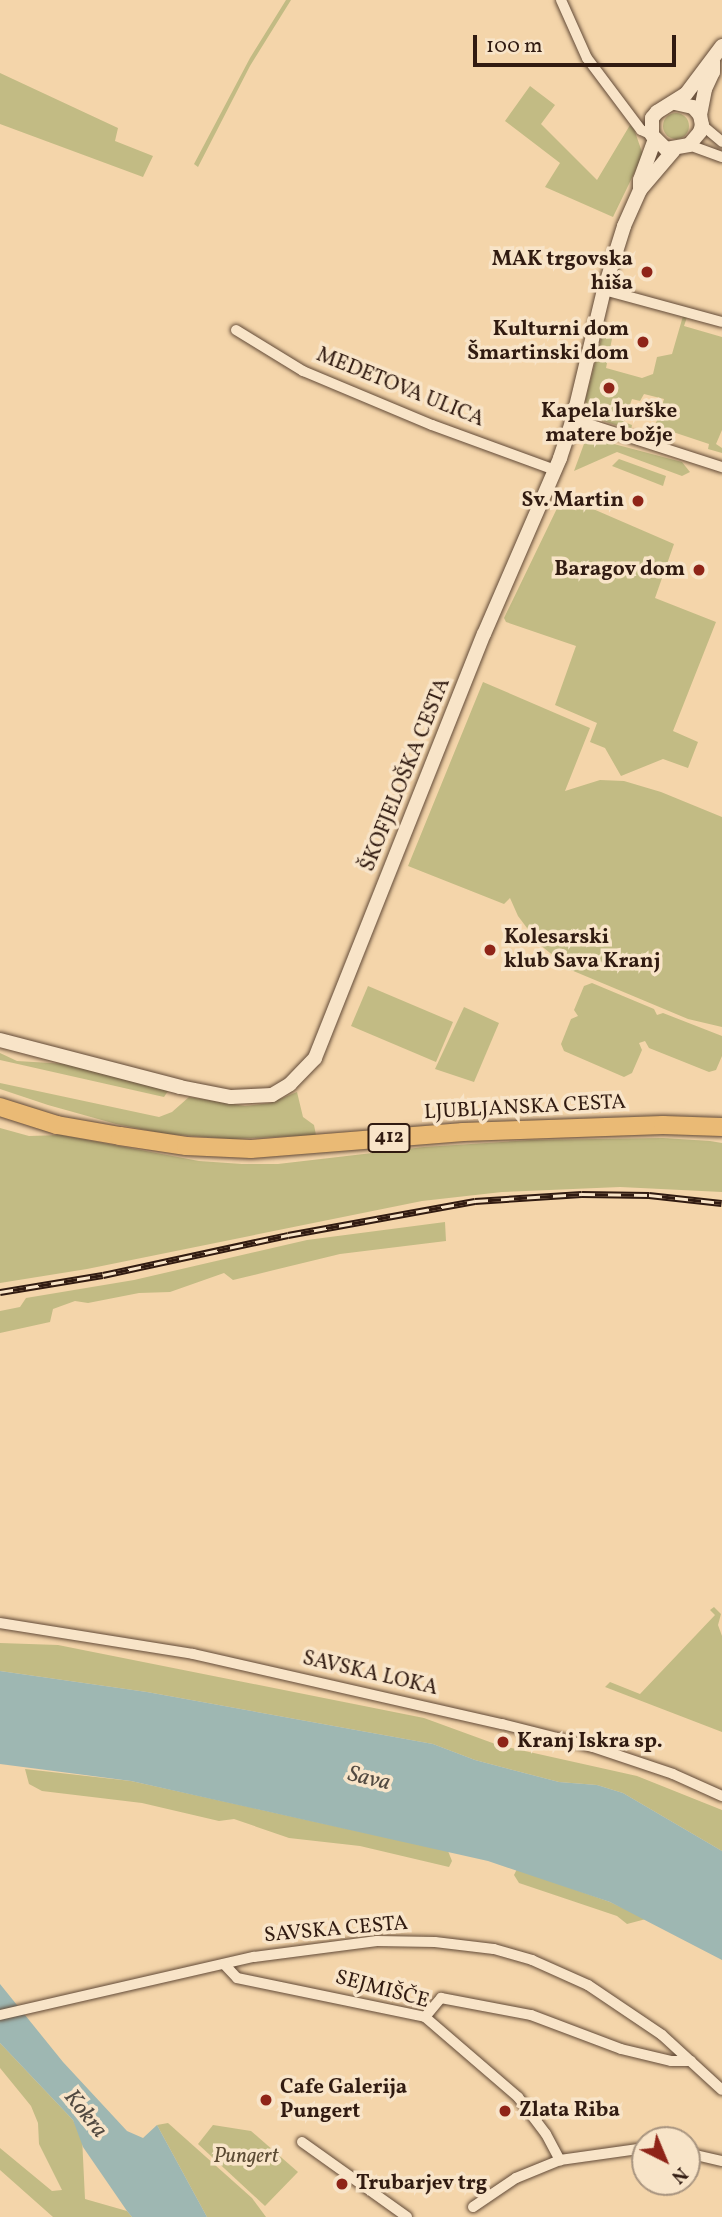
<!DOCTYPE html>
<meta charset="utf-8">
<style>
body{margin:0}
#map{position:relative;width:722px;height:2217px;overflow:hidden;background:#f4d5aa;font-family:Vollkorn,serif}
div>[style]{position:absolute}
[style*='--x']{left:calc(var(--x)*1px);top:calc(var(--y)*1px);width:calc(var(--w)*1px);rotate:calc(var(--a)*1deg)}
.green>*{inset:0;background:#c2bb84}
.round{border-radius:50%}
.water>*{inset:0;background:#9eb7b2}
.roads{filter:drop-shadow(0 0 2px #624a37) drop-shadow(0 0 2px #624a37)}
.minor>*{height:10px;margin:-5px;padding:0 5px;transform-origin:5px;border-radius:5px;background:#f8e4c8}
.tertiary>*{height:14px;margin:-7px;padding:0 7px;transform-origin:7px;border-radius:7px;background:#f8e4c8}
.primary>*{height:18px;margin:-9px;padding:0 9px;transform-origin:9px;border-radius:9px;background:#eaba75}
.rail>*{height:7px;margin-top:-3.5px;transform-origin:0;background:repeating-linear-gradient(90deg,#f8e4c8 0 13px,#311b11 0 26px);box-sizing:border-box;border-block:2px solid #311b11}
.dots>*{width:19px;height:19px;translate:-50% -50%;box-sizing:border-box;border:4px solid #f8e4c8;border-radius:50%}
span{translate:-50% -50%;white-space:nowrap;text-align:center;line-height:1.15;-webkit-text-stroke:7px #f8e4c8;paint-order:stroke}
.shield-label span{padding:2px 5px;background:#f8e4c8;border:2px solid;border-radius:5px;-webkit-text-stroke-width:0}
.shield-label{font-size:19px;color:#311b11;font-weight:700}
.poi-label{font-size:21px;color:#311b11;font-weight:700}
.right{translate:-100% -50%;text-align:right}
.left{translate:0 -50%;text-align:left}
.street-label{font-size:21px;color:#311b11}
.park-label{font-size:21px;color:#5c4b34;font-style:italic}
.water-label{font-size:23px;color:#524a41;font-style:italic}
.north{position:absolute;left:631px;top:2126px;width:70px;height:70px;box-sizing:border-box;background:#f8e4c8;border:2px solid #a8947f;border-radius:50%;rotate:137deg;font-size:19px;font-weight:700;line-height:28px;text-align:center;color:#311b11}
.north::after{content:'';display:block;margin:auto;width:24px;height:32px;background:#8f2418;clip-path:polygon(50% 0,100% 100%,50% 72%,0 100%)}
.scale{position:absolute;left:473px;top:35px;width:203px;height:32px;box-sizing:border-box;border:4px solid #311b11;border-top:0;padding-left:9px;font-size:21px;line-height:24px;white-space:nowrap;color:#311b11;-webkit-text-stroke:5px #f8e4c8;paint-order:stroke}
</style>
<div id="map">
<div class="green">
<i style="clip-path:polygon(286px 0,291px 0,250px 66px,198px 167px,194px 164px,250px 58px)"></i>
<i style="clip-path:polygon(0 73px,118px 128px,115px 141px,153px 156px,143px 177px,0 124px)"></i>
<i style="clip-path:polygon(530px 86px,555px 105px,541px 124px,597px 180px,630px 125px,634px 129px,643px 155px,613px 217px,545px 187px,560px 163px,505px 121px)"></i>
<i class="round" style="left:663px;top:113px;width:26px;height:26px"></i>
<i style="clip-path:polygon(683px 316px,687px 317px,684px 326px,722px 337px,722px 430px,716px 444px,722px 448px,722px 453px,708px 449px,709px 444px,655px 426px,664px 399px,644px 394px,640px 401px,632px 399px,624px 422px,632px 425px,631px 430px,597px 419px,585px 401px,603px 332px,613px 334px,606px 368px,642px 378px,653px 374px,657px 357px,672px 354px)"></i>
<i style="clip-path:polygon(588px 433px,595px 439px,682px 462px,690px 472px,682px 476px,617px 452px,574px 471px)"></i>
<i style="clip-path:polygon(619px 459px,666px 476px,663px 486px,612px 466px)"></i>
<i style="clip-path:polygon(563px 496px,674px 544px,655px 598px,716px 622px,673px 731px,698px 742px,688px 768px,663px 759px,621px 776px,605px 748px,590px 742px,597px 723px,555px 705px,576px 646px,506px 622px,504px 618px)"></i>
<i style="clip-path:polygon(483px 682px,590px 728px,565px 791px,600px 780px,624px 781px,661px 792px,722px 817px,722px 1027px,688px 1019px,571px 970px,539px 944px,518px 916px,510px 898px,504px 904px,408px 866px)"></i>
<i style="clip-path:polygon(592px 983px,654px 1009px,657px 1015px,663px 1013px,722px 1036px,722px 1056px,716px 1070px,709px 1072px,649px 1048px,645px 1041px,639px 1043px,642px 1050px,632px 1073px,624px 1077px,564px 1051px,561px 1044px,571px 1019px,578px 1016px,574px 1010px,584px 986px)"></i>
<i style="clip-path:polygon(368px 986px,453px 1022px,436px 1062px,351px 1026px)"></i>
<i style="clip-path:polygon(464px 1007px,499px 1023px,474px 1082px,435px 1069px)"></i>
<i style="clip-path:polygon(0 1053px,17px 1061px,67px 1064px,168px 1091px,164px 1097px,0 1060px)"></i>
<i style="clip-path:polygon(0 1083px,159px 1117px,172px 1112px,189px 1097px,245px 1106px,270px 1103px,297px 1092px,303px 1117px,314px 1125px,316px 1135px,232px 1139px,166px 1134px,116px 1124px,48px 1105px,0 1089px)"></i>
<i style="clip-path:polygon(0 1128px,29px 1136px,61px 1135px,199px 1161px,242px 1164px,278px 1164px,424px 1147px,532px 1140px,663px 1138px,710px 1141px,722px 1143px,722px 1192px,620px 1187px,502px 1192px,422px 1201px,87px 1269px,0 1283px)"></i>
<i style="clip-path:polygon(445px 1222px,446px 1241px,340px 1254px,233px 1280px,224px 1273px,170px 1292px,139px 1293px,88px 1303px,75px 1301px,53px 1309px,50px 1322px,0 1333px,0 1311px,20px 1307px,26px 1298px,134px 1280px,307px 1240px)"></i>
<i style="clip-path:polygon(714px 1607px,721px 1614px,718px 1625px,722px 1636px,722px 1732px,605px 1687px,610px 1682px,640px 1694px,715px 1615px,710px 1610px)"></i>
<i style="clip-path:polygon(0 1643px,58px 1645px,424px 1718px,498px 1745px,637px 1776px,722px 1810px,722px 1851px,623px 1793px,597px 1785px,559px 1782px,475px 1760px,433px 1744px,147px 1692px,0 1671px)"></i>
<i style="clip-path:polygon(25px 1769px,131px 1781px,448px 1851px,452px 1861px,449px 1867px,360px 1846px,289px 1838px,234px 1819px,219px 1821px,142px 1803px,42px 1791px,29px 1784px)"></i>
<i style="clip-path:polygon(517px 1869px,610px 1902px,646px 1919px,627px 1924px,617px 1916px,519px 1883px,514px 1875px)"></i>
<i style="clip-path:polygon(0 2043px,73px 2120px,82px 2137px,85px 2199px,127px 2211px,132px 2217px,53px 2217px,0 2170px,0 2148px,52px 2191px,62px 2190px,39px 2144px,38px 2123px,31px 2106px,0 2068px)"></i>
<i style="clip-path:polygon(168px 2123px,252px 2198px,266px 2217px,207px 2217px,157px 2125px)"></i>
<i style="clip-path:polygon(213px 2125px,251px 2131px,298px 2172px,265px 2206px,198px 2144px)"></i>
</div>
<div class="water">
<i style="clip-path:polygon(0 1671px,147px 1692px,433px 1744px,475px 1760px,559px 1782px,597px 1785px,623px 1793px,722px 1851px,722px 1960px,610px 1902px,488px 1861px,131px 1781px,0 1764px)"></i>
<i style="clip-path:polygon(0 1984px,63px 2062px,127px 2131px,143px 2138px,157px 2125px,207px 2217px,132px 2217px,127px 2211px,83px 2147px,73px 2120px,0 2043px)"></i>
</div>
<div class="roads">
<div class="minor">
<i style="--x:561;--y:0;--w:64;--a:65.9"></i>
<i style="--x:587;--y:58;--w:90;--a:53.1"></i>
<i style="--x:641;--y:130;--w:12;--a:24"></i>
<i style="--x:702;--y:125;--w:26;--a:40"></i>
<i style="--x:689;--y:145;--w:35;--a:20"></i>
<i style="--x:604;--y:290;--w:122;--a:15.2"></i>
<i style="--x:236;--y:330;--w:79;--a:31.5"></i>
<i style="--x:303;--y:371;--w:140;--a:22.7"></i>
<i style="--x:432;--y:425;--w:131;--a:20.1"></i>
<i style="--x:573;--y:419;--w:157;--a:17.9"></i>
<i style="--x:0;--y:1623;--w:195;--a:9.1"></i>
<i style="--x:193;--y:1654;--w:317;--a:12.8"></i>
<i style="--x:502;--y:1724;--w:94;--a:14.2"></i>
<i style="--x:593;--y:1747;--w:84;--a:18.6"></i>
<i style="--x:673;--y:1774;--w:54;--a:24.2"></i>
<i style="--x:224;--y:1964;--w:19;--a:47"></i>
<i style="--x:237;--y:1978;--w:192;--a:11.7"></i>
<i style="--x:425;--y:2017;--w:123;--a:40.7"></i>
<i style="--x:518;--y:2097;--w:46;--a:52.9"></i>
<i style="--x:546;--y:2134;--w:30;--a:62"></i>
<i style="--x:0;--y:2015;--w:261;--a:-12.9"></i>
<i style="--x:254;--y:1957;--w:124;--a:-7.4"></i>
<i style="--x:377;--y:1941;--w:58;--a:1"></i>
<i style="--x:435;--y:1942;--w:59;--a:6.8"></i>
<i style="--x:494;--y:1949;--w:40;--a:16"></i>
<i style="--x:532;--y:1960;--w:61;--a:24.1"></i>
<i style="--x:588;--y:1985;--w:89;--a:34"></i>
<i style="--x:662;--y:2035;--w:81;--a:42.5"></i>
<i style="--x:425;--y:2017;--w:25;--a:-50"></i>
<i style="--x:441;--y:1998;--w:92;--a:10.7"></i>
<i style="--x:531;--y:2015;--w:96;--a:20.7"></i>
<i style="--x:621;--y:2049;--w:51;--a:13.5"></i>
<i style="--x:671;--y:2061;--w:20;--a:0"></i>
<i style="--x:302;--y:2142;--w:129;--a:35.5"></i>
<i style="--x:687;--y:2153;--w:36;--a:13"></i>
<i style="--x:473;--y:2207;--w:52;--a:-34"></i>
<i style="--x:516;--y:2178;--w:48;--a:-22.2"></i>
<i style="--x:560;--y:2160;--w:86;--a:-8"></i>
</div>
<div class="tertiary">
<i style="--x:675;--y:103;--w:18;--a:13"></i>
<i style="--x:693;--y:107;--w:11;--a:49"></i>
<i style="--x:700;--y:115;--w:10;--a:79"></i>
<i style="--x:702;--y:125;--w:7;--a:106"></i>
<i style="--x:700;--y:132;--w:17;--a:130"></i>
<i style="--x:689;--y:145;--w:23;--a:170"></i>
<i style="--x:666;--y:149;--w:20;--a:-135"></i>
<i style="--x:652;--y:135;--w:17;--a:-90"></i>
<i style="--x:652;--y:118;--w:8;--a:-50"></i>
<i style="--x:657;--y:112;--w:34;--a:-32"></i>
<i style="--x:686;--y:94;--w:60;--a:-53.1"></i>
<i style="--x:700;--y:115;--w:26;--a:-79"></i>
<i style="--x:705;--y:89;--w:19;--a:-65"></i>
<i style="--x:713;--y:72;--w:11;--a:-90"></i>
<i style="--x:640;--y:190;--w:52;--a:-49.6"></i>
<i style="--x:0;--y:1040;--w:186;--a:14.6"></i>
<i style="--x:180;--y:1087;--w:52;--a:11.1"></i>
<i style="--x:231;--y:1097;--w:41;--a:-2.8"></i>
<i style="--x:272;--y:1095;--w:21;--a:-31"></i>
<i style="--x:290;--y:1084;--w:36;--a:-46"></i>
<i style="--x:315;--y:1058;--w:456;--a:-68.3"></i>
<i style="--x:484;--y:634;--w:192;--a:-66.6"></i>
<i style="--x:560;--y:458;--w:41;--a:-71.6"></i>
<i style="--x:573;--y:419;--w:133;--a:-76.5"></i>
<i style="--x:604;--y:290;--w:67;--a:-72.6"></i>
<i style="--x:624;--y:226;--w:39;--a:-66"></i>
<i style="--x:640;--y:190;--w:10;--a:-90"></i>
<i style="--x:640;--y:180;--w:44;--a:-69.9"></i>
</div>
<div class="primary">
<i style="--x:0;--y:1107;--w:60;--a:17.5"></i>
<i style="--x:57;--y:1125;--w:64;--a:9.9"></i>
<i style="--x:120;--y:1136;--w:67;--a:8.6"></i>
<i style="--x:186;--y:1146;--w:65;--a:2.6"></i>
<i style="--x:251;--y:1149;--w:213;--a:-4.6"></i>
<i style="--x:463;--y:1132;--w:200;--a:-2"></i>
<i style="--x:663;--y:1125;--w:59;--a:1.9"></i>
</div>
</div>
<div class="rail">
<i style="--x:0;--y:1292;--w:104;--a:-9.4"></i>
<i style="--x:103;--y:1275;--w:189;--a:-12.2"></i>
<i style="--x:288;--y:1235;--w:190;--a:-10.3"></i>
<i style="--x:475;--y:1201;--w:107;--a:-3.7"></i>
<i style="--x:582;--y:1194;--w:67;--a:0.9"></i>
<i style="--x:649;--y:1195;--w:73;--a:6.3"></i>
</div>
<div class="dots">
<i style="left:647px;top:272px;background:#8f2418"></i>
<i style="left:643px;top:342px;background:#8f2418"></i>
<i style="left:609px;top:388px;background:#8f2418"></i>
<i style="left:638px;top:501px;background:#8f2418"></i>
<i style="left:699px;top:570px;background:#8f2418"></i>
<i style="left:490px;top:950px;background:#8f2418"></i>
<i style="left:503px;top:1742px;background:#8f2418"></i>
<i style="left:266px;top:2100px;background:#8f2418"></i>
<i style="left:505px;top:2111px;background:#8f2418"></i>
<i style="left:342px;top:2184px;background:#8f2418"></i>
</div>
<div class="shield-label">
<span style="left:389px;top:1138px">412</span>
</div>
<div class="poi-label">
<span class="right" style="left:633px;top:272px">MAK trgovska<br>hiša</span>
<span class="right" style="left:629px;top:342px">Kulturni dom<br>Šmartinski dom</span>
<span style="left:609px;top:424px">Kapela lurške<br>matere božje</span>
<span class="right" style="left:624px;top:501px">Sv. Martin</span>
<span class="right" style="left:685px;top:570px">Baragov dom</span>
<span class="left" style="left:504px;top:950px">Kolesarski<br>klub Sava Kranj</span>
<span class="left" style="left:517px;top:1742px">Kranj Iskra sp.</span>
<span class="left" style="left:280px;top:2100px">Cafe Galerija<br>Pungert</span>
<span class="left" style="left:519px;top:2111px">Zlata Riba</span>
<span class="left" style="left:356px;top:2184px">Trubarjev trg</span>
</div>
<div class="street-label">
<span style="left:400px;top:388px;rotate:22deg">MEDETOVA ULICA</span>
<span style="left:406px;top:775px;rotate:-68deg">ŠKOFJELOŠKA CESTA</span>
<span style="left:525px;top:1108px;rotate:-3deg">LJUBLJANSKA CESTA</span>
<span style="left:370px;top:1674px;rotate:13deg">SAVSKA LOKA</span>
<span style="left:336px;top:1930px;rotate:-5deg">SAVSKA CESTA</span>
<span style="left:382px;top:1990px;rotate:15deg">SEJMIŠČE</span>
</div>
<div class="park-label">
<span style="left:246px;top:2157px">Pungert</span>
</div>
<div class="water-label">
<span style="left:369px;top:1779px;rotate:13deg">Sava</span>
<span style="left:85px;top:2114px;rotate:51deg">Kokra</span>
</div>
<div class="north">N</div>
<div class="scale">100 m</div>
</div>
